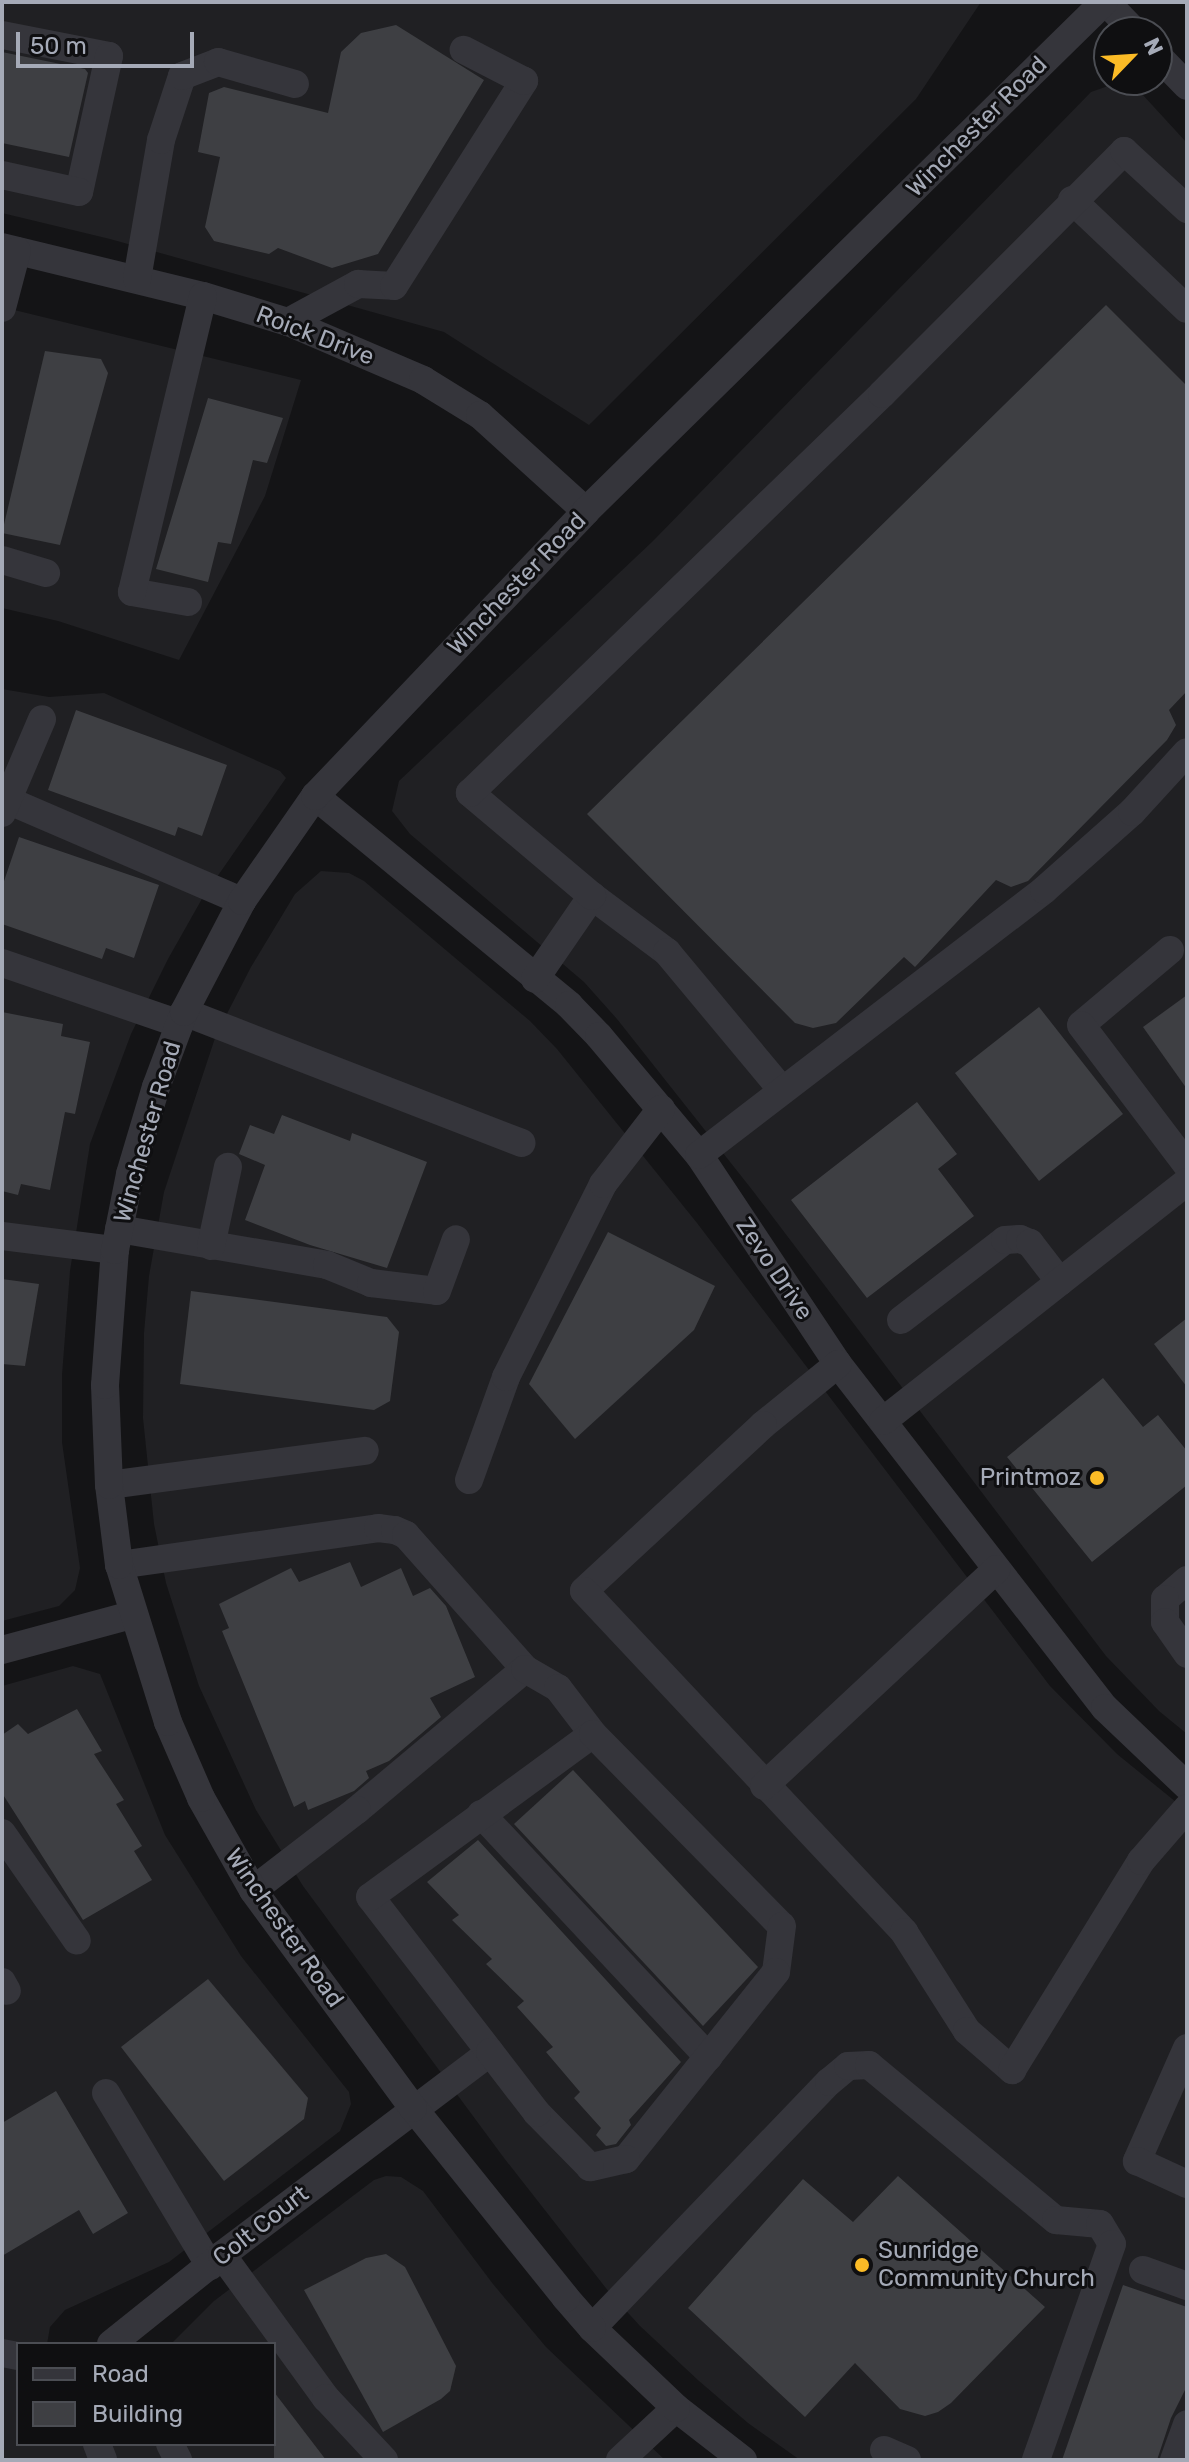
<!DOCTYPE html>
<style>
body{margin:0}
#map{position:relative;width:1189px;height:2462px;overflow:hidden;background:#141416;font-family:Rubik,sans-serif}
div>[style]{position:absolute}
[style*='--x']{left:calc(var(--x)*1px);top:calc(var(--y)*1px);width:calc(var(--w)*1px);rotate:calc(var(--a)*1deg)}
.built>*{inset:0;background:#202023}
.building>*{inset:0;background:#3e3f43}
.minor>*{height:28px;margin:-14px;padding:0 14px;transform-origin:14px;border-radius:14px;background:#35353b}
.dots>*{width:22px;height:22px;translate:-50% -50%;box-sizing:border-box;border:4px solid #0f0f11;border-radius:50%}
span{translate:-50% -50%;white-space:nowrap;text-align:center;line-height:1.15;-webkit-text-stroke:6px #0f0f11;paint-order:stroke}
.street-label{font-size:24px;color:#a5aab7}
.poi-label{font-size:24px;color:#a5aab7}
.right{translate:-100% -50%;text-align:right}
.left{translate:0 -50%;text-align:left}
.frame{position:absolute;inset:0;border:4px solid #a5aab7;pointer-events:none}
.legend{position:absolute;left:16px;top:2342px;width:260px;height:104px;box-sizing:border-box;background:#0f0f11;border:2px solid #4b4d53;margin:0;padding:10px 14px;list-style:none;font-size:24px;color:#a5aab7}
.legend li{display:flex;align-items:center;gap:16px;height:40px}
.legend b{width:40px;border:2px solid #4b4d53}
.north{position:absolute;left:1093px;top:16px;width:80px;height:80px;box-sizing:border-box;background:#0f0f11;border:2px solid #4b4d53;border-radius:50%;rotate:65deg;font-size:22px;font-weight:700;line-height:32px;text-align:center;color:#a5aab7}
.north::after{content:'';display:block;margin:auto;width:28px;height:36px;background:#fbbb26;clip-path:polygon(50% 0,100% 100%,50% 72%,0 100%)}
.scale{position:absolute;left:16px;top:32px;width:178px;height:36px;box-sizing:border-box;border:4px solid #a5aab7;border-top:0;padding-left:10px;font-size:24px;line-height:28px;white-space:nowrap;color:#a5aab7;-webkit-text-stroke:6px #0f0f11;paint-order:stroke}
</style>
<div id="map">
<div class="built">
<i style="clip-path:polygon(2px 2px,981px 2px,916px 99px,589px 425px,444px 332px,110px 239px,2px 213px)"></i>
<i style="clip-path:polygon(1108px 86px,1130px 87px,1142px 94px,1187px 143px,1187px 1734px,1159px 1711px,1106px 1656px,753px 1191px,617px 1019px,584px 982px,410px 834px,392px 811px,399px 781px,653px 541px,1091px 92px)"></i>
<i style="clip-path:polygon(2px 307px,301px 380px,265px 496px,179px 660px,58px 621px,2px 608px)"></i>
<i style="clip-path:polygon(2px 689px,49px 697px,104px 693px,280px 771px,286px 778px,203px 897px,168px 959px,131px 1034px,90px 1144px,70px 1271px,62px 1375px,62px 1442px,80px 1568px,75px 1590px,59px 1606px,2px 1621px)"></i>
<i style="clip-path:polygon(321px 871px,349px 873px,364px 881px,530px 1021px,557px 1049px,697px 1223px,1050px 1686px,1117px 1754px,1187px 1811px,1187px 2460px,800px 2460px,748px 2423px,699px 2381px,640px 2326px,609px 2292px,504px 2158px,303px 1886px,256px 1810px,199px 1686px,166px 1583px,154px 1524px,143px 1418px,144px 1333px,149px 1276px,164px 1192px,216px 1035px,251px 967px,295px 894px)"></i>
<i style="clip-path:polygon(73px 1666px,100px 1674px,165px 1835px,241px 1956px,349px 2092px,351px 2104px,340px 2131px,169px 2262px,65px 2310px,50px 2327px,47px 2344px,18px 2344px,18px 2444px,274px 2444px,274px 2344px,171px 2344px,214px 2301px,374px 2180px,386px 2176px,401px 2177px,423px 2191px,493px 2284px,546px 2347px,665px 2460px,2px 2460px,2px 1686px)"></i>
</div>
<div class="building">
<i style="clip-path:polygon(396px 25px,484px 80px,378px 254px,332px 268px,278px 248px,269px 254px,214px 241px,205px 227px,220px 157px,198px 152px,209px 93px,224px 87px,328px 113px,341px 52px,361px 33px)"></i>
<i style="clip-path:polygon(2px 52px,85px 69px,88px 73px,69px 157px,2px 143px)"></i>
<i style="clip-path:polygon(1106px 305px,1187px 386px,1187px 691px,1169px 710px,1176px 725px,1167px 740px,1028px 881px,1011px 887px,996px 880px,915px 967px,904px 957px,836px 1023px,813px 1028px,795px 1023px,587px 814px)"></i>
<i style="clip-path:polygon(45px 351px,101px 359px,108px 373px,60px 545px,2px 533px)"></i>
<i style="clip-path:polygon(208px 398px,283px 418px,267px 463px,253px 460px,231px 544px,218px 542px,208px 582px,156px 569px)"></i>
<i style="clip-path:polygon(76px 710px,227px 765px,202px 836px,178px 827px,175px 836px,48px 790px)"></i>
<i style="clip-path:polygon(19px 837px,159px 885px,134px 958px,106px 948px,102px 959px,2px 924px,2px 887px)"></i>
<i style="clip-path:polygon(1187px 995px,1187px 1089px,1143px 1027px)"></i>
<i style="clip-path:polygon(1039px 1007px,1123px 1114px,1039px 1181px,955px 1073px)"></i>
<i style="clip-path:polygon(2px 1012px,63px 1024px,61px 1036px,90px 1042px,75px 1114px,65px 1112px,50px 1190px,21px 1184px,18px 1195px,2px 1191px)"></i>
<i style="clip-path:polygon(917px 1102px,957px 1154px,938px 1169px,974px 1216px,867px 1298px,791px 1200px)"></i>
<i style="clip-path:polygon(282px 1115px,350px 1141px,352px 1133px,427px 1162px,387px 1268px,310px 1245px,245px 1220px,265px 1165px,239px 1154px,250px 1125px,274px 1134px)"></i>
<i style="clip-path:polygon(608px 1232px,715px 1286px,694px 1330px,575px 1439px,529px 1384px)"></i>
<i style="clip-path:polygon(2px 1279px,39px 1284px,25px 1366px,2px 1364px)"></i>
<i style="clip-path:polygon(191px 1291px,387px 1317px,399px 1332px,390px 1401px,374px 1410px,180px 1384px)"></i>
<i style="clip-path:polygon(1187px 1318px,1187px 1387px,1154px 1344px)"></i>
<i style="clip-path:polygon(1103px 1378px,1143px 1427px,1158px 1415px,1187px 1451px,1187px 1485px,1092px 1562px,1007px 1457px)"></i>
<i style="clip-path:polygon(350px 1562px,361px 1587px,401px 1568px,413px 1596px,430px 1588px,446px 1606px,475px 1677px,430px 1698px,441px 1717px,389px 1761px,366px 1771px,369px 1778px,354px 1791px,308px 1810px,305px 1801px,294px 1807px,222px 1631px,229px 1628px,219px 1604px,291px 1568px,299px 1582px)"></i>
<i style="clip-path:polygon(77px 1709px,102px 1751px,94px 1754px,124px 1800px,116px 1804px,142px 1846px,134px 1851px,152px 1880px,83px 1920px,2px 1793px,2px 1735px,18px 1724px,28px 1734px)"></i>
<i style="clip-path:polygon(573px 1770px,758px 1967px,703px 2026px,514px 1824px)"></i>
<i style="clip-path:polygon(478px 1840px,681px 2062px,629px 2120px,631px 2125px,616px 2144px,606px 2146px,596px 2135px,601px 2128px,574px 2098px,580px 2092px,546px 2052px,553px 2047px,517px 2007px,524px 2001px,486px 1964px,492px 1959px,452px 1920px,459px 1915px,427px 1882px)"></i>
<i style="clip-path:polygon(208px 1979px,308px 2098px,304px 2119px,224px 2181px,121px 2047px)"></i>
<i style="clip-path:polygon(56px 2091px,128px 2213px,93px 2234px,79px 2210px,2px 2256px,2px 2123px)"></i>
<i style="clip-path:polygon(898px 2176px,1045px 2307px,951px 2403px,938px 2412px,925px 2416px,900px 2409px,855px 2363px,805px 2417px,688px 2308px,803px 2179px,853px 2222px)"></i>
<i style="clip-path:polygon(386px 2254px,405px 2267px,456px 2366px,450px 2391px,441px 2399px,383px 2432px,304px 2290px,366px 2258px)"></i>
<i style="clip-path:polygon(1123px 2285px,1187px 2307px,1187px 2386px,1171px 2418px,1157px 2460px,1062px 2460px)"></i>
<i style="clip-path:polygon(274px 2392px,326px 2460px,274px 2460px)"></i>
</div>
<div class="minor">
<i style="--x:1106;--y:2;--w:42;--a:46"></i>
<i style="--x:2;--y:35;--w:109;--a:11.1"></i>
<i style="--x:109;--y:56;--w:139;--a:102.4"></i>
<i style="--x:79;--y:192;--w:79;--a:-167.6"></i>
<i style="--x:1157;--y:55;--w:43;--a:45.9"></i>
<i style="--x:1072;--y:200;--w:158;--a:43.5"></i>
<i style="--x:2;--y:247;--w:207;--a:13.7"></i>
<i style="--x:203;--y:296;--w:89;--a:17"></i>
<i style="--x:288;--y:322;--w:147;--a:23.2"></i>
<i style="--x:423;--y:380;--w:67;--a:31.6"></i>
<i style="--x:480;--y:415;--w:143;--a:42.2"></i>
<i style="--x:137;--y:279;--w:141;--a:-80.2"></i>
<i style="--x:161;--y:140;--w:67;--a:-71.8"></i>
<i style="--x:182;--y:76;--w:39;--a:-21"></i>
<i style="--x:218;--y:62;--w:80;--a:15.9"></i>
<i style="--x:2;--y:308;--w:59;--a:-75.3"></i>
<i style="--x:288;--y:322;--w:80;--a:-28.5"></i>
<i style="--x:358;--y:284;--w:36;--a:3"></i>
<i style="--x:394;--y:286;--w:243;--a:-57.6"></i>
<i style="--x:524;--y:81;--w:68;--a:-152.7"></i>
<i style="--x:2;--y:560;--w:46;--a:16.5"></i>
<i style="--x:188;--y:602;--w:57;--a:-169.9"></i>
<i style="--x:132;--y:592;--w:304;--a:-76.5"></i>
<i style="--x:315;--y:796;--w:329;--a:39.4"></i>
<i style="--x:569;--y:1005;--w:43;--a:45.9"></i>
<i style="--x:599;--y:1036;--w:155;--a:50"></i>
<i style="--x:699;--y:1155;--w:251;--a:56.4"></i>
<i style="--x:838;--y:1364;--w:435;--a:52.2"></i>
<i style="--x:1105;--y:1708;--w:113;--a:43.6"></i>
<i style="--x:7;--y:800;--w:256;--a:23.3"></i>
<i style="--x:2;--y:813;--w:102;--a:-66.9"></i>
<i style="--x:592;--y:896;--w:94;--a:36.7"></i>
<i style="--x:667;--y:952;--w:178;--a:50.2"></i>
<i style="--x:1170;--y:950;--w:116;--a:139.9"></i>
<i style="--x:1081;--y:1025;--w:176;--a:52.9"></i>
<i style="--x:2;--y:963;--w:188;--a:18.9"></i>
<i style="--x:535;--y:979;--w:101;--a:-55.5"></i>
<i style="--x:592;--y:896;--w:160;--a:-139.8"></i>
<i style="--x:470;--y:793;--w:574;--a:-44.08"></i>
<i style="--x:882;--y:394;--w:343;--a:-45.1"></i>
<i style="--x:1124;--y:151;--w:86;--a:42.6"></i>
<i style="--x:184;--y:1012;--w:362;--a:21.2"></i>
<i style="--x:699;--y:1155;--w:435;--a:-37.5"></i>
<i style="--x:1044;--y:890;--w:118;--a:-41.6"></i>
<i style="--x:1132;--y:812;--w:81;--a:-47.5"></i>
<i style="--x:119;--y:1229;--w:211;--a:9.8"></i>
<i style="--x:327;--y:1265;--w:48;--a:22.2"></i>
<i style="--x:371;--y:1283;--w:66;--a:6.9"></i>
<i style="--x:437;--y:1291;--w:55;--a:-69.9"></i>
<i style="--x:2;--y:1236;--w:114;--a:7.1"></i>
<i style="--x:211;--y:1246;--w:81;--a:-77.9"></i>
<i style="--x:901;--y:1320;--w:131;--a:-37.6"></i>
<i style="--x:1005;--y:1240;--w:15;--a:-4"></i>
<i style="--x:1020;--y:1239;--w:11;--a:22"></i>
<i style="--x:1030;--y:1243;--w:49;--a:52.4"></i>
<i style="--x:838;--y:1364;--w:97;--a:140.9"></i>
<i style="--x:763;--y:1425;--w:244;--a:137.2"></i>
<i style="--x:584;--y:1591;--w:468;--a:46.8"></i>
<i style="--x:904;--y:1932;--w:117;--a:57.5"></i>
<i style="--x:967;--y:2031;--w:60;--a:40.9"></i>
<i style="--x:1012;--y:2070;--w:246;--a:-58.3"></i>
<i style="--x:1141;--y:1861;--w:70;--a:-49"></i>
<i style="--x:883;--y:1421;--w:387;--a:-38.2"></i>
<i style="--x:469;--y:1480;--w:109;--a:-70.2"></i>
<i style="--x:506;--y:1377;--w:216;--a:-63.3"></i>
<i style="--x:603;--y:1184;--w:95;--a:-52.3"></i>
<i style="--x:109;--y:1485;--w:258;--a:-7.6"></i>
<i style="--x:119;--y:1565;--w:262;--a:-8.1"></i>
<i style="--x:378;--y:1528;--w:17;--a:7"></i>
<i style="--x:395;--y:1530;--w:12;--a:24"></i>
<i style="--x:406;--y:1535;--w:179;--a:48.4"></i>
<i style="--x:525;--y:1669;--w:219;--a:140"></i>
<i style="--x:357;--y:1810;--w:131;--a:142.4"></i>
<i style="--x:1187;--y:1580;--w:29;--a:139"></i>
<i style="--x:1165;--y:1599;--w:23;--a:90"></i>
<i style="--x:1165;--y:1622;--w:39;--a:55"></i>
<i style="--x:2;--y:1650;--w:135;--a:-15.1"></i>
<i style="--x:525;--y:1669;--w:38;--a:30"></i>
<i style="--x:558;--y:1688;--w:58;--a:52.7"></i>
<i style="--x:764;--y:1786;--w:318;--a:-43"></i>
<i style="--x:481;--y:1814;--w:333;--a:46.9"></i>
<i style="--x:2;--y:1833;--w:131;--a:55.2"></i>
<i style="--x:2;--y:1982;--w:10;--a:61"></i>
<i style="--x:1187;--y:2048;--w:124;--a:113.9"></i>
<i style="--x:1137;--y:2161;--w:55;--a:24.7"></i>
<i style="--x:106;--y:2093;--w:202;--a:59"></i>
<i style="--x:222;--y:2255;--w:177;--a:54"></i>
<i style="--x:326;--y:2398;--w:85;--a:46.9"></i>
<i style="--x:1143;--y:2270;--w:47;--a:20"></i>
<i style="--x:592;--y:2328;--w:342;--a:-46.1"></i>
<i style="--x:829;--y:2082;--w:25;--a:-40"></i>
<i style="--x:848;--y:2066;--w:21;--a:-3"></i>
<i style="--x:869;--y:2065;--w:243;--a:39.7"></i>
<i style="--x:1056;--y:2220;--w:44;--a:5.2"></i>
<i style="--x:1100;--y:2224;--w:23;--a:59"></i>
<i style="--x:1112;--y:2244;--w:229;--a:109.4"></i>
<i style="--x:111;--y:2344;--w:142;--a:-38.7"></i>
<i style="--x:222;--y:2255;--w:336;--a:-37.1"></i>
<i style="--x:490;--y:2052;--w:196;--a:-127.7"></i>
<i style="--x:370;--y:1897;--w:276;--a:-36.2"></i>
<i style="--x:593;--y:1734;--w:269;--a:45.5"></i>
<i style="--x:782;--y:1926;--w:46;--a:97.4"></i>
<i style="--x:776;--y:1972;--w:240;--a:128.7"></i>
<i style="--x:626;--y:2159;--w:37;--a:167"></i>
<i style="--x:590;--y:2167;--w:76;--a:-134.5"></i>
<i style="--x:537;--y:2113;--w:77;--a:-127.6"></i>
<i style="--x:2;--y:2353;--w:16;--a:11"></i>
<i style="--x:97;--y:2444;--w:17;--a:69"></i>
<i style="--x:170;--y:2444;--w:18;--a:63"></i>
<i style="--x:884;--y:2450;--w:25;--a:23"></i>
<i style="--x:620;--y:2460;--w:76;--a:-42.9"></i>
<i style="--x:743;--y:2460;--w:85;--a:-142.2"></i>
<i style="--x:676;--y:2408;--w:116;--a:-136.4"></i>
<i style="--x:592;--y:2328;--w:40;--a:-131"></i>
<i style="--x:566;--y:2298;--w:244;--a:-128.8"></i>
<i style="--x:413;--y:2108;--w:270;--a:-126.3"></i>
<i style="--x:253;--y:1890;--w:106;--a:-119.5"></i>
<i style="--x:201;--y:1798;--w:83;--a:-113.5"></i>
<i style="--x:168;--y:1722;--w:164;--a:-107.3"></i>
<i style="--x:119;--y:1565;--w:81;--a:-97.1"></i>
<i style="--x:109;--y:1485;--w:100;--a:-92.3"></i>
<i style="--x:105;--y:1385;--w:135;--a:-85.8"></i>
<i style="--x:115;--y:1250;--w:77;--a:-78.8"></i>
<i style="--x:130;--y:1174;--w:91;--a:-73.4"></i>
<i style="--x:156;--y:1087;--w:80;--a:-69.5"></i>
<i style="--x:184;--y:1012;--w:125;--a:-62.4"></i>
<i style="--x:242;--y:901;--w:128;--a:-55.2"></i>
<i style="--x:315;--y:796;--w:393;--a:-46.4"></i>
<i style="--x:586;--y:511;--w:726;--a:-44.5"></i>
<i style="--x:1174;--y:2460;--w:38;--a:-70"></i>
</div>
<div class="dots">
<i style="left:1097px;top:1478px;background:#fbbb26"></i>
<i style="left:862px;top:2265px;background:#fbbb26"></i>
</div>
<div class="street-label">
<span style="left:977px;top:127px;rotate:-45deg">Winchester Road</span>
<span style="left:315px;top:336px;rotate:21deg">Roick Drive</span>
<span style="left:517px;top:584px;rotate:-46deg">Winchester Road</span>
<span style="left:148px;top:1132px;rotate:-74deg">Winchester Road</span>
<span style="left:774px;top:1269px;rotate:56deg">Zevo Drive</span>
<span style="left:284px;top:1928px;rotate:55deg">Winchester Road</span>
<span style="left:261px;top:2226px;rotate:-38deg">Colt Court</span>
</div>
<div class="poi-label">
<span class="right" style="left:1081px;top:1478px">Printmoz</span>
<span class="left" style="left:878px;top:2265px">Sunridge<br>Community Church</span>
</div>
<div class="frame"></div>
<ul class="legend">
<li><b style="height:10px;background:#35353b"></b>Road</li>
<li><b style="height:22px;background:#3e3f43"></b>Building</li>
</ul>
<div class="north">N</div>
<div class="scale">50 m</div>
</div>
